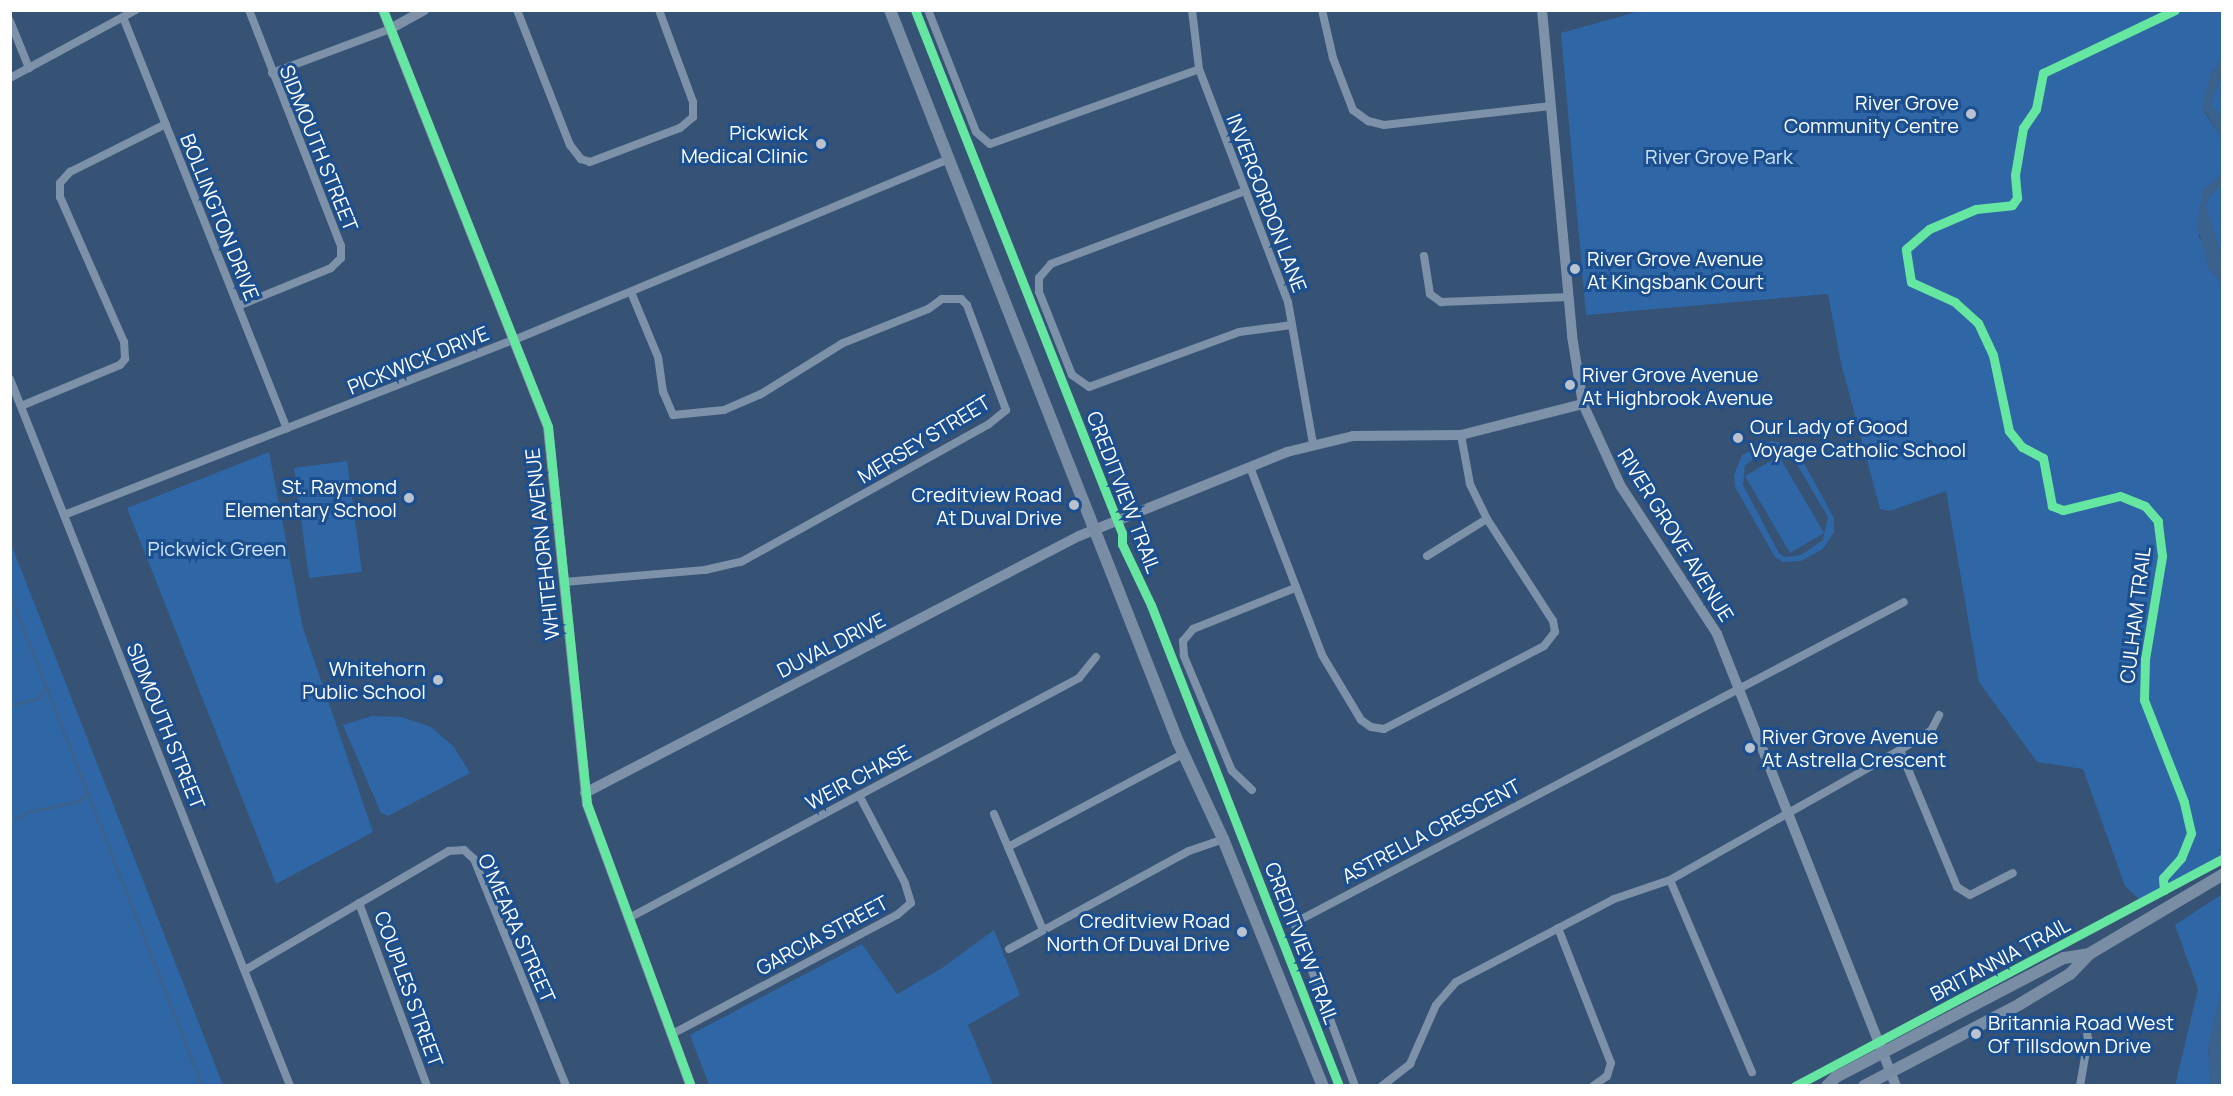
<!DOCTYPE html>
<style>
body{margin:0}
#map{position:relative;width:2233px;height:1096px;overflow:hidden;background:#365274;font-family:Manrope,sans-serif}
div>[style]{position:absolute}
[style*='--x']{left:calc(var(--x)*1px);top:calc(var(--y)*1px);width:calc(var(--w)*1px);rotate:calc(var(--a)*1deg)}
.green>*{inset:0;background:#2f66a5}
.water>*{inset:0;background:#3b618d}
.stream>*{height:3px;margin:-1.5px;padding:0 1.5px;transform-origin:1.5px;border-radius:1.5px;background:#3b618d}
.minor>*{height:8px;margin:-4px;padding:0 4px;transform-origin:4px;border-radius:4px;background:#7d92a8}
.tertiary>*{height:10px;margin:-5px;padding:0 5px;transform-origin:5px;border-radius:5px;background:#7d92a8}
.secondary>*{height:12px;margin:-6px;padding:0 6px;transform-origin:6px;border-radius:6px;background:#798da4}
.cycleway>*{height:9px;margin:-4.5px;padding:0 4.5px;transform-origin:4.5px;border-radius:4.5px;background:#66e7a1}
.dots>*{width:16px;height:16px;translate:-50% -50%;box-sizing:border-box;border:3px solid #1b4f8f;border-radius:50%}
span{translate:-50% -50%;white-space:nowrap;text-align:center;line-height:1.15;-webkit-text-stroke:6px #1b4f8f;paint-order:stroke}
.poi-label{font-size:20px;color:#fff}
.right{translate:-100% -50%;text-align:right}
.left{translate:0 -50%;text-align:left}
.street-label{font-size:20px;color:#fff}
.park-label{font-size:20px;color:#cfe3fa}
.frame{position:absolute;inset:0;border:12px solid #fff;pointer-events:none}
</style>
<div id="map">
<div class="green">
<i style="clip-path:polygon(1643px 10px,2222px 11px,2222px 58px,2210px 76px,2204px 111px,2222px 139px,2222px 174px,2203px 190px,2199px 237px,2206px 248px,2209px 270px,2218px 278px,2222px 290px,2222px 856px,2140px 900px,2125px 886px,2083px 769px,2037px 762px,1979px 682px,1946px 491px,1890px 511px,1880px 509px,1841px 363px,1828px 294px,1586px 315px,1561px 33px)"></i>
<i style="clip-path:polygon(2222px 75px,2222px 119px,2210px 104px)"></i>
<i style="clip-path:polygon(2222px 185px,2222px 258px,2206px 207px,2209px 196px)"></i>
<i style="clip-path:polygon(evenodd,1771px 441px,1781px 443px,1799px 454px,1834px 518px,1834px 532px,1823px 549px,1801px 561px,1783px 562px,1775px 557px,1735px 487px,1734px 475px,1742px 455px,1771px 441px,1766px 448px,1790px 453px,1828px 517px,1823px 540px,1801px 555px,1785px 557px,1779px 553px,1743px 485px,1745px 466px,1766px 448px)"></i>
<i style="clip-path:polygon(269px 452px,303px 628px,373px 832px,276px 884px,127px 508px)"></i>
<i style="clip-path:polygon(1779px 456px,1824px 533px,1790px 553px,1745px 476px)"></i>
<i style="clip-path:polygon(347px 461px,362px 572px,309px 578px,294px 468px)"></i>
<i style="clip-path:polygon(11px 544px,157px 916px,223px 1085px,11px 1085px)"></i>
<i style="clip-path:polygon(372px 716px,402px 717px,431px 727px,454px 747px,470px 773px,388px 816px,381px 813px,343px 725px)"></i>
<i style="clip-path:polygon(2222px 894px,2222px 988px,2208px 1048px,2211px 1085px,2175px 1086px,2198px 989px,2175px 925px)"></i>
<i style="clip-path:polygon(994px 930px,1020px 995px,968px 1025px,993px 1085px,709px 1085px,690px 1035px,862px 944px,897px 994px,942px 968px)"></i>
</div>
<div class="water">
<i style="clip-path:polygon(2222px 58px,2222px 75px,2210px 104px,2222px 119px,2222px 139px,2202px 106px,2210px 76px)"></i>
<i style="clip-path:polygon(2222px 174px,2222px 185px,2209px 196px,2206px 207px,2222px 259px,2222px 290px,2218px 278px,2209px 270px,2197px 224px,2203px 190px)"></i>
<i style="clip-path:polygon(2222px 988px,2222px 1085px,2211px 1085px,2208px 1048px)"></i>
</div>
<div class="stream">
<i style="--x:10;--y:595;--w:527;--a:68.64"></i>
<i style="--x:10;--y:705;--w:29;--a:-14"></i>
<i style="--x:38;--y:698;--w:14;--a:-51"></i>
<i style="--x:14;--y:820;--w:16;--a:-30"></i>
<i style="--x:28;--y:812;--w:52;--a:-12.2"></i>
<i style="--x:79;--y:801;--w:13;--a:-48"></i>
</div>
<div class="minor">
<i style="--x:517;--y:10;--w:145;--a:68.6"></i>
<i style="--x:570;--y:145;--w:18;--a:52"></i>
<i style="--x:581;--y:159;--w:9;--a:18"></i>
<i style="--x:590;--y:162;--w:96;--a:-20.7"></i>
<i style="--x:680;--y:128;--w:17;--a:-40"></i>
<i style="--x:693;--y:117;--w:15;--a:-90"></i>
<i style="--x:693;--y:102;--w:98;--a:-110.3"></i>
<i style="--x:928;--y:10;--w:131;--a:68.5"></i>
<i style="--x:976;--y:132;--w:18;--a:41"></i>
<i style="--x:990;--y:144;--w:222;--a:-19.7"></i>
<i style="--x:1192;--y:10;--w:59;--a:83.2"></i>
<i style="--x:1199;--y:69;--w:249;--a:69.1"></i>
<i style="--x:1288;--y:302;--w:144;--a:80"></i>
<i style="--x:1322;--y:10;--w:49;--a:77.1"></i>
<i style="--x:1333;--y:58;--w:56;--a:69"></i>
<i style="--x:1353;--y:110;--w:19;--a:36"></i>
<i style="--x:1368;--y:121;--w:16;--a:14"></i>
<i style="--x:1384;--y:125;--w:168;--a:-6.5"></i>
<i style="--x:123;--y:17;--w:443;--a:68.3"></i>
<i style="--x:10;--y:21;--w:51;--a:68"></i>
<i style="--x:272;--y:73;--w:126;--a:-20.4"></i>
<i style="--x:10;--y:78;--w:143;--a:-28.4"></i>
<i style="--x:1245;--y:191;--w:207;--a:159.4"></i>
<i style="--x:1051;--y:264;--w:18;--a:131"></i>
<i style="--x:1039;--y:278;--w:14;--a:90"></i>
<i style="--x:1039;--y:292;--w:89;--a:68.3"></i>
<i style="--x:1072;--y:375;--w:21;--a:35"></i>
<i style="--x:1089;--y:387;--w:160;--a:-20.1"></i>
<i style="--x:1239;--y:332;--w:53;--a:-7.5"></i>
<i style="--x:1424;--y:256;--w:38;--a:81"></i>
<i style="--x:1430;--y:294;--w:14;--a:36"></i>
<i style="--x:1441;--y:302;--w:128;--a:-2.2"></i>
<i style="--x:238;--y:306;--w:100;--a:-22.2"></i>
<i style="--x:331;--y:268;--w:14;--a:-45"></i>
<i style="--x:341;--y:258;--w:12;--a:-90"></i>
<i style="--x:341;--y:246;--w:253;--a:-111.3"></i>
<i style="--x:10;--y:379;--w:760;--a:68.39"></i>
<i style="--x:21;--y:406;--w:107;--a:-22.5"></i>
<i style="--x:120;--y:365;--w:8;--a:-50"></i>
<i style="--x:125;--y:359;--w:17;--a:-93"></i>
<i style="--x:124;--y:342;--w:158;--a:-113.8"></i>
<i style="--x:60;--y:197;--w:14;--a:-90"></i>
<i style="--x:60;--y:183;--w:15;--a:-48"></i>
<i style="--x:70;--y:172;--w:107;--a:-26.6"></i>
<i style="--x:1250;--y:467;--w:201;--a:69"></i>
<i style="--x:1322;--y:655;--w:76;--a:59"></i>
<i style="--x:1361;--y:720;--w:12;--a:35"></i>
<i style="--x:1371;--y:727;--w:13;--a:9"></i>
<i style="--x:1384;--y:729;--w:180;--a:-27.4"></i>
<i style="--x:1544;--y:646;--w:18;--a:-52"></i>
<i style="--x:1555;--y:632;--w:11;--a:-100"></i>
<i style="--x:1553;--y:621;--w:121;--a:-122.9"></i>
<i style="--x:1487;--y:519;--w:39;--a:-116"></i>
<i style="--x:1470;--y:484;--w:50;--a:-100.4"></i>
<i style="--x:64;--y:515;--w:483;--a:-21.3"></i>
<i style="--x:514;--y:340;--w:469;--a:-22.6"></i>
<i style="--x:1427;--y:556;--w:70;--a:-31.7"></i>
<i style="--x:564;--y:582;--w:142;--a:-4.9"></i>
<i style="--x:705;--y:570;--w:37;--a:-13"></i>
<i style="--x:741;--y:562;--w:284;--a:-29.1"></i>
<i style="--x:989;--y:424;--w:22;--a:-39"></i>
<i style="--x:1006;--y:410;--w:112;--a:-110.4"></i>
<i style="--x:967;--y:305;--w:8;--a:-135"></i>
<i style="--x:961;--y:299;--w:19;--a:180"></i>
<i style="--x:942;--y:299;--w:17;--a:144"></i>
<i style="--x:928;--y:309;--w:92;--a:158.2"></i>
<i style="--x:843;--y:343;--w:97;--a:148.1"></i>
<i style="--x:761;--y:394;--w:40;--a:156.6"></i>
<i style="--x:724;--y:410;--w:51;--a:174.4"></i>
<i style="--x:673;--y:415;--w:25;--a:-113"></i>
<i style="--x:663;--y:392;--w:35;--a:-98"></i>
<i style="--x:658;--y:357;--w:70;--a:-112.6"></i>
<i style="--x:1900;--y:750;--w:148;--a:67.4"></i>
<i style="--x:1957;--y:887;--w:15;--a:32"></i>
<i style="--x:1970;--y:895;--w:48;--a:-27.1"></i>
<i style="--x:1252;--y:790;--w:28;--a:-136"></i>
<i style="--x:1232;--y:771;--w:125;--a:-112.7"></i>
<i style="--x:1184;--y:656;--w:15;--a:-94"></i>
<i style="--x:1183;--y:641;--w:16;--a:-50"></i>
<i style="--x:1193;--y:629;--w:110;--a:-21.9"></i>
<i style="--x:994;--y:814;--w:126;--a:67.1"></i>
<i style="--x:1008;--y:847;--w:198;--a:-28"></i>
<i style="--x:1670;--y:880;--w:209;--a:66.9"></i>
<i style="--x:359;--y:903;--w:195;--a:69.6"></i>
<i style="--x:629;--y:918;--w:510;--a:-28.07"></i>
<i style="--x:1079;--y:678;--w:27;--a:-51"></i>
<i style="--x:1558;--y:928;--w:145;--a:68.6"></i>
<i style="--x:1611;--y:1063;--w:14;--a:107"></i>
<i style="--x:1607;--y:1076;--w:17;--a:144"></i>
<i style="--x:1009;--y:949;--w:205;--a:-28.6"></i>
<i style="--x:1189;--y:851;--w:36;--a:-19"></i>
<i style="--x:245;--y:970;--w:236;--a:-30.3"></i>
<i style="--x:449;--y:851;--w:15;--a:-4"></i>
<i style="--x:464;--y:850;--w:13;--a:42"></i>
<i style="--x:474;--y:859;--w:245;--a:67.9"></i>
<i style="--x:674;--y:1033;--w:252;--a:-27.9"></i>
<i style="--x:897;--y:915;--w:18;--a:-41"></i>
<i style="--x:911;--y:903;--w:21;--a:-107"></i>
<i style="--x:905;--y:883;--w:99;--a:-117.6"></i>
<i style="--x:1355;--y:1086;--w:174;--a:-110.5"></i>
<i style="--x:1294;--y:923;--w:689;--a:-27.75"></i>
<i style="--x:1382;--y:1086;--w:36;--a:-38"></i>
<i style="--x:1410;--y:1064;--w:64;--a:-66.2"></i>
<i style="--x:1436;--y:1005;--w:30;--a:-49"></i>
<i style="--x:1456;--y:982;--w:178;--a:-27.7"></i>
<i style="--x:1614;--y:899;--w:59;--a:-18.7"></i>
<i style="--x:1670;--y:880;--w:264;--a:-29.5"></i>
<i style="--x:1900;--y:750;--w:36;--a:-32"></i>
<i style="--x:1931;--y:731;--w:18;--a:-63"></i>
<i style="--x:2080;--y:1086;--w:48;--a:-80.3"></i>
<i style="--x:2088;--y:1039;--w:19;--a:-99"></i>
</div>
<div class="tertiary">
<i style="--x:383;--y:10;--w:448;--a:68.4"></i>
<i style="--x:548;--y:427;--w:379;--a:84.1"></i>
<i style="--x:587;--y:804;--w:301;--a:69.8"></i>
<i style="--x:1542;--y:10;--w:327;--a:84.7"></i>
<i style="--x:1572;--y:336;--w:69;--a:80.8"></i>
<i style="--x:1583;--y:404;--w:89;--a:65.4"></i>
<i style="--x:1620;--y:485;--w:178;--a:56.9"></i>
<i style="--x:1717;--y:634;--w:486;--a:68.4"></i>
<i style="--x:390;--y:29;--w:39;--a:-29"></i>
<i style="--x:585;--y:793;--w:557;--a:-27.49"></i>
<i style="--x:1079;--y:536;--w:224;--a:-22"></i>
<i style="--x:1287;--y:452;--w:68;--a:-13.6"></i>
<i style="--x:1353;--y:436;--w:108;--a:-0.5"></i>
<i style="--x:1461;--y:435;--w:126;--a:-14.3"></i>
</div>
<div class="secondary">
<i style="--x:890;--y:10;--w:787;--a:68.52"></i>
<i style="--x:1178;--y:742;--w:107;--a:65.1"></i>
<i style="--x:1223;--y:839;--w:266;--a:68"></i>
<i style="--x:1827;--y:1086;--w:13;--a:-45"></i>
<i style="--x:1836;--y:1077;--w:257;--a:-27.6"></i>
<i style="--x:2064;--y:958;--w:25;--a:-9"></i>
<i style="--x:1864;--y:1086;--w:176;--a:-27.7"></i>
<i style="--x:2020;--y:1004;--w:58;--a:-31"></i>
<i style="--x:2070;--y:974;--w:28;--a:-46"></i>
<i style="--x:2089;--y:954;--w:155;--a:-30.7"></i>
</div>
<div class="cycleway">
<i style="--x:383;--y:10;--w:448;--a:68.4"></i>
<i style="--x:548;--y:427;--w:379;--a:84.1"></i>
<i style="--x:587;--y:804;--w:301;--a:69.8"></i>
<i style="--x:915;--y:10;--w:562;--a:68.41"></i>
<i style="--x:1122;--y:533;--w:11;--a:90"></i>
<i style="--x:1122;--y:544;--w:68;--a:64.6"></i>
<i style="--x:1151;--y:605;--w:516;--a:68.65"></i>
<i style="--x:2164;--y:890;--w:12;--a:-95"></i>
<i style="--x:2163;--y:878;--w:27;--a:-48"></i>
<i style="--x:2181;--y:858;--w:27;--a:-68"></i>
<i style="--x:2191;--y:833;--w:32;--a:-103"></i>
<i style="--x:2184;--y:802;--w:110;--a:-111.4"></i>
<i style="--x:2144;--y:700;--w:41;--a:-88.6"></i>
<i style="--x:2145;--y:659;--w:104;--a:-80.6"></i>
<i style="--x:2162;--y:556;--w:35;--a:-97"></i>
<i style="--x:2158;--y:521;--w:20;--a:-131"></i>
<i style="--x:2145;--y:506;--w:27;--a:-158"></i>
<i style="--x:2120;--y:496;--w:59;--a:166.2"></i>
<i style="--x:2063;--y:510;--w:12;--a:-160"></i>
<i style="--x:2052;--y:506;--w:49;--a:-100.6"></i>
<i style="--x:2043;--y:458;--w:24;--a:-152"></i>
<i style="--x:2022;--y:447;--w:21;--a:-129"></i>
<i style="--x:2009;--y:431;--w:78;--a:-101.9"></i>
<i style="--x:1993;--y:355;--w:35;--a:-115"></i>
<i style="--x:1978;--y:323;--w:31;--a:-138"></i>
<i style="--x:1955;--y:302;--w:48;--a:-155.6"></i>
<i style="--x:1911;--y:282;--w:33;--a:-99"></i>
<i style="--x:1906;--y:249;--w:30;--a:-41"></i>
<i style="--x:1929;--y:229;--w:51;--a:-23.1"></i>
<i style="--x:1976;--y:209;--w:36;--a:-6"></i>
<i style="--x:2012;--y:205;--w:9;--a:-54"></i>
<i style="--x:2017;--y:198;--w:23;--a:-95"></i>
<i style="--x:2015;--y:175;--w:48;--a:-80.3"></i>
<i style="--x:2023;--y:128;--w:23;--a:-56"></i>
<i style="--x:2036;--y:109;--w:37;--a:-79"></i>
<i style="--x:2043;--y:73;--w:146;--a:-25.5"></i>
<i style="--x:1795;--y:1086;--w:484;--a:-28"></i>
</div>
<div class="dots">
<i style="left:1971px;top:114px;background:#b9c2ce"></i>
<i style="left:821px;top:144px;background:#b9c2ce"></i>
<i style="left:1575px;top:269px;background:#b9c2ce"></i>
<i style="left:1570px;top:385px;background:#b9c2ce"></i>
<i style="left:1738px;top:438px;background:#b9c2ce"></i>
<i style="left:409px;top:498px;background:#b9c2ce"></i>
<i style="left:1074px;top:505px;background:#b9c2ce"></i>
<i style="left:438px;top:680px;background:#b9c2ce"></i>
<i style="left:1750px;top:748px;background:#b9c2ce"></i>
<i style="left:1242px;top:932px;background:#b9c2ce"></i>
<i style="left:1976px;top:1034px;background:#b9c2ce"></i>
</div>
<div class="poi-label">
<span class="right" style="left:1959px;top:114px">River Grove<br>Community Centre</span>
<span class="right" style="left:808px;top:144px">Pickwick<br>Medical Clinic</span>
<span class="left" style="left:1587px;top:270px">River Grove Avenue<br>At Kingsbank Court</span>
<span class="left" style="left:1582px;top:386px">River Grove Avenue<br>At Highbrook Avenue</span>
<span class="left" style="left:1750px;top:438px">Our Lady of Good<br>Voyage Catholic School</span>
<span class="right" style="left:397px;top:498px">St. Raymond<br>Elementary School</span>
<span class="right" style="left:1062px;top:506px">Creditview Road<br>At Duval Drive</span>
<span class="right" style="left:426px;top:680px">Whitehorn<br>Public School</span>
<span class="left" style="left:1762px;top:748px">River Grove Avenue<br>At Astrella Crescent</span>
<span class="right" style="left:1230px;top:932px">Creditview Road<br>North Of Duval Drive</span>
<span class="left" style="left:1988px;top:1034px">Britannia Road West<br>Of Tillsdown Drive</span>
</div>
<div class="street-label">
<span style="left:319px;top:148px;rotate:68deg">SIDMOUTH STREET</span>
<span style="left:1267px;top:203px;rotate:69deg">INVERGORDON LANE</span>
<span style="left:220px;top:217px;rotate:68deg">BOLLINGTON DRIVE</span>
<span style="left:418px;top:360px;rotate:-22deg">PICKWICK DRIVE</span>
<span style="left:924px;top:439px;rotate:-31deg">MERSEY STREET</span>
<span style="left:1124px;top:492px;rotate:69deg">CREDITVIEW TRAIL</span>
<span style="left:1676px;top:535px;rotate:58deg">RIVER GROVE AVENUE</span>
<span style="left:542px;top:544px;rotate:-96deg">WHITEHORN AVENUE</span>
<span style="left:2135px;top:615px;rotate:-83deg">CULHAM TRAIL</span>
<span style="left:831px;top:645px;rotate:-27deg">DUVAL DRIVE</span>
<span style="left:166px;top:726px;rotate:68deg">SIDMOUTH STREET</span>
<span style="left:858px;top:777px;rotate:-28deg">WEIR CHASE</span>
<span style="left:1431px;top:831px;rotate:-28deg">ASTRELLA CRESCENT</span>
<span style="left:517px;top:928px;rotate:66deg">O'MEARA STREET</span>
<span style="left:822px;top:935px;rotate:-28deg">GARCIA STREET</span>
<span style="left:1302px;top:943px;rotate:69deg">CREDITVIEW TRAIL</span>
<span style="left:2000px;top:959px;rotate:-28deg">BRITANNIA TRAIL</span>
<span style="left:409px;top:989px;rotate:70deg">COUPLES STREET</span>
</div>
<div class="park-label">
<span style="left:1719px;top:156px">River Grove Park</span>
<span style="left:217px;top:548px">Pickwick Green</span>
</div>
<div class="frame"></div>
</div>
